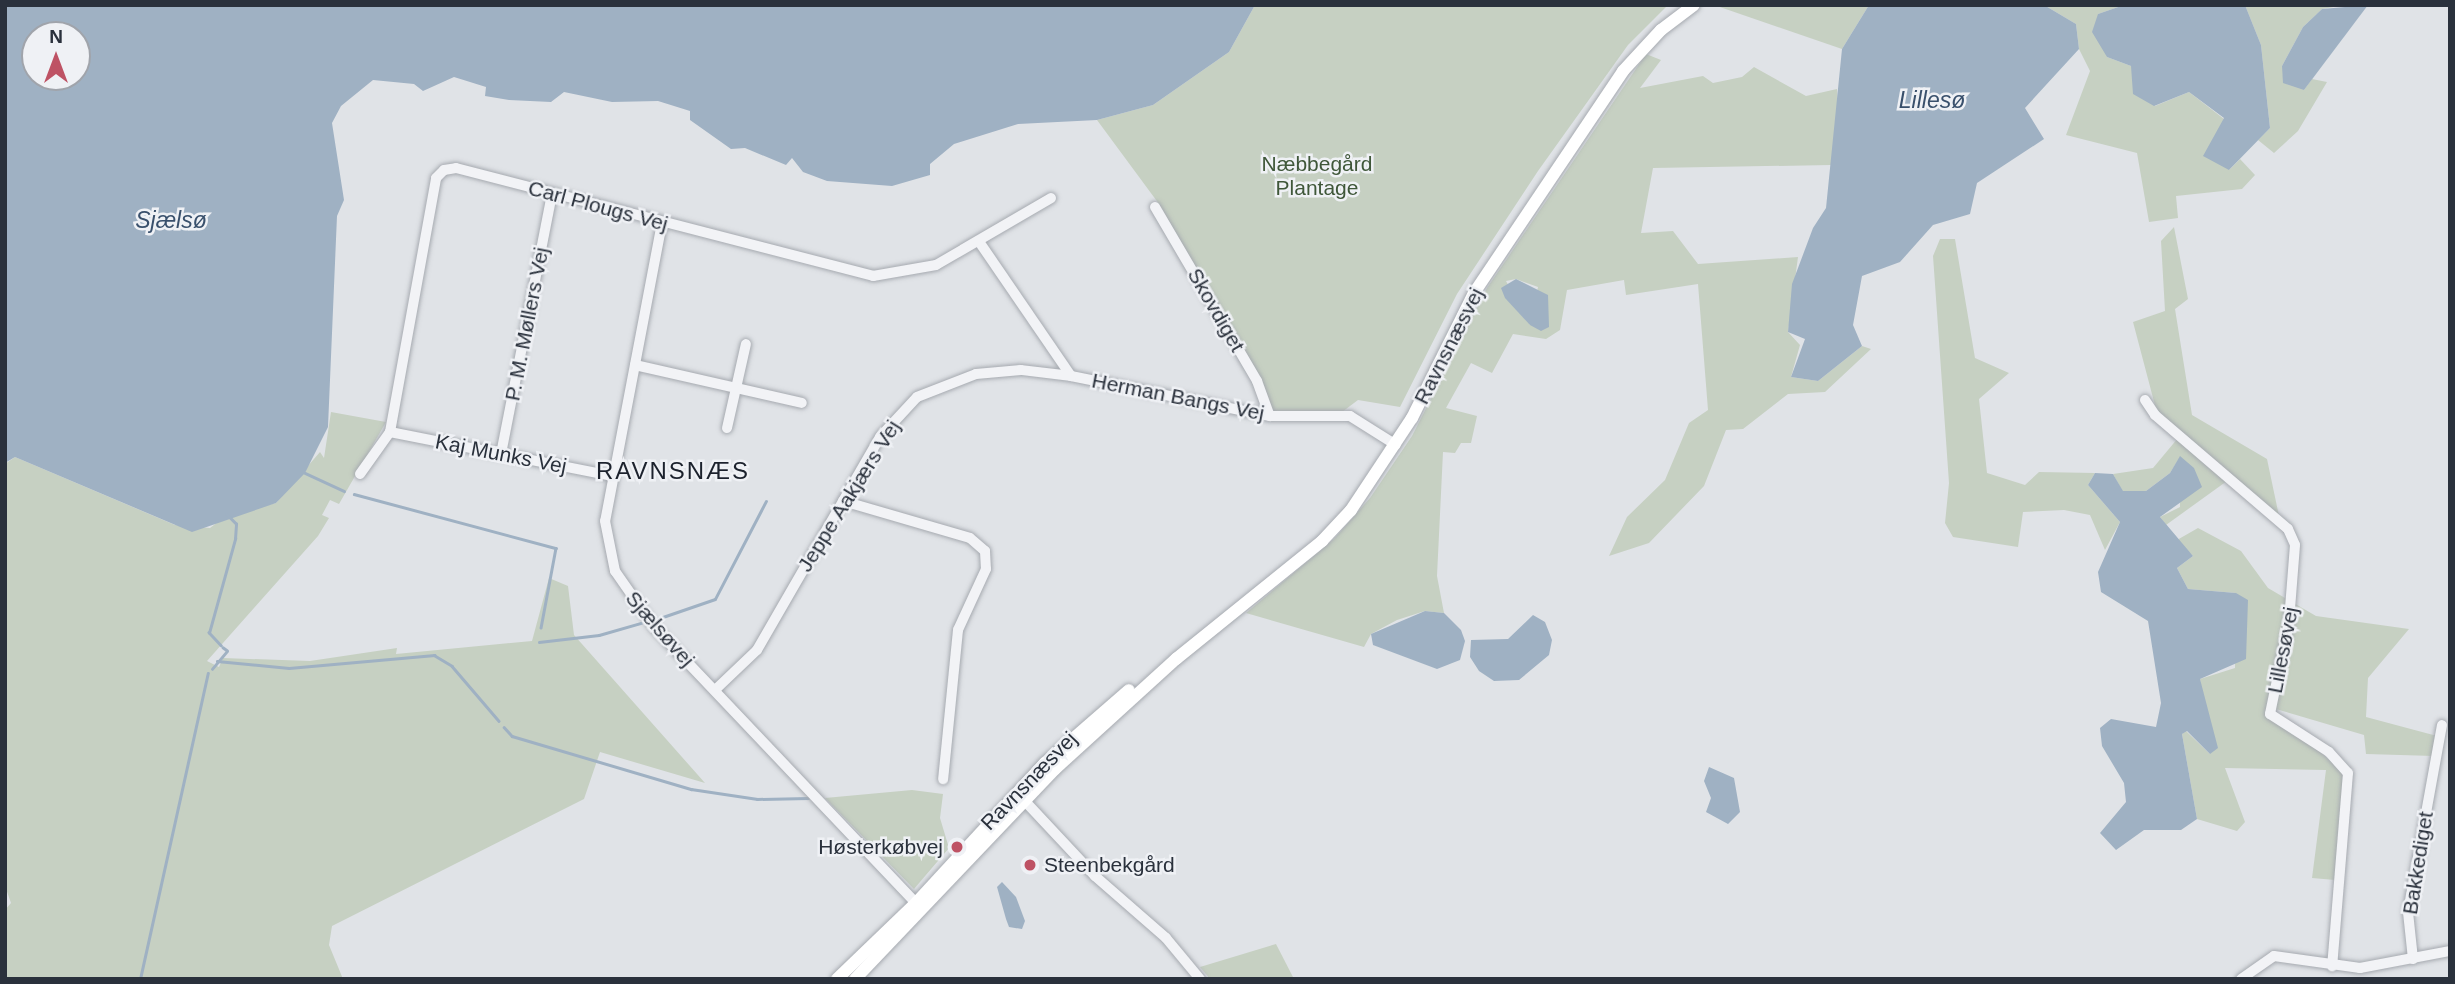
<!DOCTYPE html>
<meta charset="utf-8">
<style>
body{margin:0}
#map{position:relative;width:2455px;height:984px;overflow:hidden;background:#e0e3e7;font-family:Helvetica,sans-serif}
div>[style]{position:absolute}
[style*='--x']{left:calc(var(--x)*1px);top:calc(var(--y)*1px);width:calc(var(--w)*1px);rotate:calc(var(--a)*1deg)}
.green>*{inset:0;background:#c6d0c2}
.water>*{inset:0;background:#9fb1c3}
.stream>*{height:2.5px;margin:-1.25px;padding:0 1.25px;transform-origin:1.25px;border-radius:1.25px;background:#9fb1c3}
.roads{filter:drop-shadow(0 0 2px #a6aab0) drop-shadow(0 0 2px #a6aab0)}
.minor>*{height:10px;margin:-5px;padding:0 5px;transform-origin:5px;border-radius:5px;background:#f2f3f6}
.major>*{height:12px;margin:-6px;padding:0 6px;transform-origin:6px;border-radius:6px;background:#fff}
.dots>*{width:19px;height:19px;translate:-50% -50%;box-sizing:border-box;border:4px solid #eff1f5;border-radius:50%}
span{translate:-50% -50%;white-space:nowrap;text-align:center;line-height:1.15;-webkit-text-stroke:5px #eff1f5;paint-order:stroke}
.park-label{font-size:21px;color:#3f5739}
.street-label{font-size:21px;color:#2a313c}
.poi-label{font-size:21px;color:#2a313c}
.right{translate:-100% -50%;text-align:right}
.left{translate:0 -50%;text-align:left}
.water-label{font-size:23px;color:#39506c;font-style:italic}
.quarter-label{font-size:24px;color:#1c222d;letter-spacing:2px}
.frame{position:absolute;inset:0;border:7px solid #2a313c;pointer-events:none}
.north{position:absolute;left:21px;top:21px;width:70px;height:70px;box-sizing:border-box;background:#eff1f5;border:2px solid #a0a4ab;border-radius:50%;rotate:0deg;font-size:19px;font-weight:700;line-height:28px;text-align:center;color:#2a313c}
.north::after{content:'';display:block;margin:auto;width:24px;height:32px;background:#be5264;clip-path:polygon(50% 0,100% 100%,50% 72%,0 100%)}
</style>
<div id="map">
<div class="green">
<i style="clip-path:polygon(1255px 5px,1668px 5px,1628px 45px,1538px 171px,1457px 294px,1400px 407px,1358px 400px,1330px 421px,1271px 418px,1262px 383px,1159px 204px,1097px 120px,1153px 105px,1229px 52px)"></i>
<i style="clip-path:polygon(1714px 5px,1869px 5px,1842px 49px)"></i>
<i style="clip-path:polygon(2044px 5px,2124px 5px,2098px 14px,2107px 57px,2131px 66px,2155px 106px,2189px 92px,2224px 119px,2229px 170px,2240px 159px,2255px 175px,2242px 189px,2176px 196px,2178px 218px,2149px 222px,2137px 153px,2066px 135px,2090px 71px,2079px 49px,2076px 24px)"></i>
<i style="clip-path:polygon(2245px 5px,2345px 5px,2322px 9px,2303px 27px,2282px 66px,2304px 90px,2312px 79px,2327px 82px,2298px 131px,2274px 153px,2258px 140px,2270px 128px,2261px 45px)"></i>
<i style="clip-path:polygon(evenodd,1646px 54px,1661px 60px,1640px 88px,1703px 76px,1713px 83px,1742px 77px,1754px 67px,1806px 96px,1837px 89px,1839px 119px,1831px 165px,1653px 168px,1641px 233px,1673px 231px,1698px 264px,1798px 257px,1788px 332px,1800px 345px,1791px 377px,1818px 381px,1862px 346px,1871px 349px,1825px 392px,1788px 394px,1743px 429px,1726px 430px,1704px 486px,1649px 543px,1609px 556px,1627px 517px,1665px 480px,1689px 423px,1708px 410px,1698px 284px,1626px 295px,1624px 280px,1567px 290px,1560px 330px,1546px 339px,1513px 334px,1492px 373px,1471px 363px,1446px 408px,1477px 416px,1471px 443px,1461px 443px,1455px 453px,1443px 452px,1437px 576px,1444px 613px,1425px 611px,1397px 620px,1371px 634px,1364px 647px,1246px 613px,1334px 539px,1370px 498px,1412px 436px,1487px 288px,1646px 54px,1516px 279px,1538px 287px,1530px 325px,1506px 281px,1516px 279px)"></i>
<i style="clip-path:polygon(2174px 227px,2188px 299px,2175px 309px,2192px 415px,2267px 459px,2279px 516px,2157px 413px,2133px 322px,2165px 311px,2161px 241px)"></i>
<i style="clip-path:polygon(1940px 239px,1955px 239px,1975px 358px,2009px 373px,1979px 399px,1987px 473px,2025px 485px,2039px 472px,2095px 473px,2088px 485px,2120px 522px,2105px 550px,2090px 515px,2064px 510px,2023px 512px,2018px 547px,1953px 537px,1945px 523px,1949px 483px,1933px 256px)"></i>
<i style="clip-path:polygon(331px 412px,386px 422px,339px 504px,330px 500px,322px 515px,329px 518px,318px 536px,207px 661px,219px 667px,223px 658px,310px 661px,397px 648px,396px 654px,532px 641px,549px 578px,568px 586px,574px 635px,705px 783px,600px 752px,584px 799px,332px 926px,329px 945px,343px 979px,5px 979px,5px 910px,11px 903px,5px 886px,5px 464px,15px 457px,175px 525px,210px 528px,227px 515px,276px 503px,320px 452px,324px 458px)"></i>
<i style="clip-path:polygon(2178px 438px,2227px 481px,2166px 525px,2160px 517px,2180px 507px,2180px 457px,2170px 473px,2146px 491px,2123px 492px,2113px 474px,2153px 468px)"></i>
<i style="clip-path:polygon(2198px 528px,2241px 551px,2268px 588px,2316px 616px,2409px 629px,2368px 678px,2366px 717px,2437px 736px,2434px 756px,2366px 754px,2364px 735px,2269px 707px,2345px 774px,2335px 880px,2312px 878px,2326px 770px,2225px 768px,2245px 822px,2237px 831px,2197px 819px,2182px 734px,2186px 731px,2210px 754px,2200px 679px,2235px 668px,2236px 593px,2188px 589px,2177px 568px,2193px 556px,2177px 540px)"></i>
<i style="clip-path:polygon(912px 790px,943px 794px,940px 818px,949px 848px,914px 889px,825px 798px)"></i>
<i style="clip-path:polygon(1276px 944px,1294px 979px,1210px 979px,1200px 967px)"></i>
</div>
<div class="water">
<i style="clip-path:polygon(evenodd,5px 5px,1255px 5px,1229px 52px,1153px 105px,1097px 120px,1018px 124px,954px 144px,930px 164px,930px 175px,892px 186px,827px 181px,803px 172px,792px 158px,786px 165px,745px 148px,731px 149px,690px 120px,690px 111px,658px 101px,612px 102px,564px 92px,551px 102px,509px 100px,485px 96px,486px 87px,454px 77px,423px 91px,414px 84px,373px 80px,341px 106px,332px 123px,344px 200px,337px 216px,328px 427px,305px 473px,276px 503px,192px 532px,15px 457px,5px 463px,5px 5px,35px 35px,77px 35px,77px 77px,35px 77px,35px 35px)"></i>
<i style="clip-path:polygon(1869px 5px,2044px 5px,2076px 24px,2079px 49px,2025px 108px,2044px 139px,1977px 183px,1970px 214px,1933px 225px,1900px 262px,1862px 276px,1853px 325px,1862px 346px,1818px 381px,1791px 377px,1805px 339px,1788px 332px,1792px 284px,1813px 228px,1826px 208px,1842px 49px)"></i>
<i style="clip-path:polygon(2124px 5px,2245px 5px,2261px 45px,2270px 128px,2229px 170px,2203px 156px,2224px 118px,2189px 92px,2154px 106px,2133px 94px,2131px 66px,2107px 57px,2092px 32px,2098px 14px)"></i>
<i style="clip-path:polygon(2368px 5px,2304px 90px,2283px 83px,2282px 66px,2303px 27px,2322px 9px)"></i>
<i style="clip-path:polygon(1516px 279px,1548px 295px,1549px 327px,1541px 331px,1530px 325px,1505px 298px,1501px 288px)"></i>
<i style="clip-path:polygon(2180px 456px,2194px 468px,2202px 487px,2160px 517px,2193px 556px,2177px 568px,2188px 589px,2236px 593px,2248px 600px,2246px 659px,2200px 679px,2218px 748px,2210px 754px,2187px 731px,2182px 734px,2197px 819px,2181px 830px,2144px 830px,2116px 850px,2100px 833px,2126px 802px,2124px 783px,2102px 746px,2100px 728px,2111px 719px,2156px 727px,2161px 703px,2148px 621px,2101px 592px,2098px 572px,2120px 522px,2088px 485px,2095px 473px,2113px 474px,2123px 491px,2146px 491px,2170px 473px)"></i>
<i style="clip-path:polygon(1425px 611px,1444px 613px,1461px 630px,1465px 641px,1460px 660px,1437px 669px,1373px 645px,1371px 634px)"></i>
<i style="clip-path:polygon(1533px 615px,1545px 622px,1552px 640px,1549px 655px,1519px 680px,1494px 681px,1479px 671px,1470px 657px,1471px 640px,1508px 639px)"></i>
<i style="clip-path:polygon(1709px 767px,1734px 778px,1740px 812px,1728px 824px,1706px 812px,1711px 798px,1704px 781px)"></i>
<i style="clip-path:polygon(1002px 882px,1016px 897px,1025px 921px,1022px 929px,1009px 927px,1006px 919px,997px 887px)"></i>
</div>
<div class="stream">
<i style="--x:305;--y:473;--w:43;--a:24.8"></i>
<i style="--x:354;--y:494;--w:209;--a:15"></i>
<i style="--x:556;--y:548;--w:81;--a:100.6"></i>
<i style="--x:657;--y:619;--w:61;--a:-19"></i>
<i style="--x:715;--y:599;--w:110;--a:-62.5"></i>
<i style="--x:539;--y:642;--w:60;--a:-6.7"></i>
<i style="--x:599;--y:635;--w:47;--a:-16.1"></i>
<i style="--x:221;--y:646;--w:18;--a:-133"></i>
<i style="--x:209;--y:633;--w:98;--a:-74.5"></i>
<i style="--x:235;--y:539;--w:15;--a:-86"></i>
<i style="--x:236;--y:524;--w:13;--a:-135"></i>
<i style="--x:217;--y:661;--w:72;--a:5.6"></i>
<i style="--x:289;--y:668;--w:146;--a:-5.1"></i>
<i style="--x:434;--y:655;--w:21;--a:31"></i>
<i style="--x:452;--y:666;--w:72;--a:49.5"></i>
<i style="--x:212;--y:669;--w:23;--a:-50"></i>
<i style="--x:227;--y:651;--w:5;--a:-143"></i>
<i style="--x:504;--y:727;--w:12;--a:48"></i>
<i style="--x:512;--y:736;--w:187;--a:16.5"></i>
<i style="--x:691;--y:789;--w:67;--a:8.6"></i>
<i style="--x:757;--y:799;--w:51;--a:-1.1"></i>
<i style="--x:140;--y:979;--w:313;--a:-77.5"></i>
</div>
<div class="roads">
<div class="minor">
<i style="--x:1155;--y:207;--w:202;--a:59.6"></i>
<i style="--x:1257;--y:381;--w:37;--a:70"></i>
<i style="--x:662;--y:223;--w:303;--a:100.8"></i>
<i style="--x:605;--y:521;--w:51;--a:78.7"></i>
<i style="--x:615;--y:571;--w:68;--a:55.1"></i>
<i style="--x:654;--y:627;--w:388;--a:46.5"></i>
<i style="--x:980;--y:243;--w:161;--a:55.6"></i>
<i style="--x:1071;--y:376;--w:203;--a:11.4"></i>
<i style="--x:1270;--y:416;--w:80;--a:0"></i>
<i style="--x:1350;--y:416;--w:54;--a:32.2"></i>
<i style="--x:635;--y:365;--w:171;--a:12.8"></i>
<i style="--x:2145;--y:400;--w:18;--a:56"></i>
<i style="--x:2155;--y:415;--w:175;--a:40.6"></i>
<i style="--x:2288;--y:529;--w:17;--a:66"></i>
<i style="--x:2295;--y:545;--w:77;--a:94.5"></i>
<i style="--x:2289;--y:622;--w:94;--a:101.7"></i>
<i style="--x:2270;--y:714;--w:70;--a:32.8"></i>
<i style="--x:2329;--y:752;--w:28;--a:48"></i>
<i style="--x:2348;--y:773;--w:194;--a:94.7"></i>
<i style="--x:727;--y:428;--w:86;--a:-77.3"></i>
<i style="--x:390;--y:432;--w:226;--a:11.2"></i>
<i style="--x:501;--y:454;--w:265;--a:-78.9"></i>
<i style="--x:360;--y:474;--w:52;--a:-54.5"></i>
<i style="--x:390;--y:432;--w:258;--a:-79.7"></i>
<i style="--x:436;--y:178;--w:11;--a:-45"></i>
<i style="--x:444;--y:170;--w:12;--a:-9"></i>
<i style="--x:456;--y:168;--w:431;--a:14.5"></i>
<i style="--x:873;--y:276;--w:64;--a:-9.9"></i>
<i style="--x:936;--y:265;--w:133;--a:-30.2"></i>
<i style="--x:843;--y:501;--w:132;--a:16.2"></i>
<i style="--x:970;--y:538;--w:20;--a:41"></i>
<i style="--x:985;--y:551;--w:18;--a:87"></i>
<i style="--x:986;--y:569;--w:67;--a:114.7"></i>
<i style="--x:958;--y:630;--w:150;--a:95.7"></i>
<i style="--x:715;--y:690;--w:58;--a:-43.6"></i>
<i style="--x:757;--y:650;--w:246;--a:-60"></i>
<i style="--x:880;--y:437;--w:54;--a:-47.2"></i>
<i style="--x:917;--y:397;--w:63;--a:-21.3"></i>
<i style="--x:976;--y:374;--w:45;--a:-5.1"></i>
<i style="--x:1021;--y:370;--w:50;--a:6.8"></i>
<i style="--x:1022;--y:798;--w:107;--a:46.9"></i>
<i style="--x:1095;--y:876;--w:94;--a:41.1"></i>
<i style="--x:1166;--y:938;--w:53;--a:50.3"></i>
<i style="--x:2413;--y:959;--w:47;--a:-96.1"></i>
<i style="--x:2408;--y:912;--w:190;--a:-79.7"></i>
<i style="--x:2241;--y:979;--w:40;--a:-34.9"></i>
<i style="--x:2274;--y:956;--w:87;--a:7.9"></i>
<i style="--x:2360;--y:968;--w:92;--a:-10.7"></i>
</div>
<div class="major">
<i style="--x:837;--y:979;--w:111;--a:-43.9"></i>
<i style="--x:917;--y:902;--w:189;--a:-47.4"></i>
<i style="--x:1045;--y:763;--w:111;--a:-41"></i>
<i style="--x:855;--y:979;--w:290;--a:-46.4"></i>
<i style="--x:1055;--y:769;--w:164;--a:-42.3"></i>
<i style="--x:1176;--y:659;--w:188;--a:-38.9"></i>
<i style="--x:1322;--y:541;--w:42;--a:-46.9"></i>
<i style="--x:1351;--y:510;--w:110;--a:-56.5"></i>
<i style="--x:1412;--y:418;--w:140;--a:-63.6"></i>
<i style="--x:1474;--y:293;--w:267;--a:-56.1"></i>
<i style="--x:1623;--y:71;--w:56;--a:-47.2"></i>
<i style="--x:1661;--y:30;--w:41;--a:-37.1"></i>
</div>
</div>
<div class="dots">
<i style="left:957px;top:847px;background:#be5264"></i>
<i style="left:1030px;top:865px;background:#be5264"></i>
</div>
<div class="park-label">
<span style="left:1317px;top:176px">Næbbegård<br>Plantage</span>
</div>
<div class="street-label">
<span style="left:598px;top:206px;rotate:15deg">Carl Plougs Vej</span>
<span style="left:1216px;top:310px;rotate:60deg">Skovdiget</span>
<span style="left:527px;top:324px;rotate:-79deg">P. M. Møllers Vej</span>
<span style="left:1449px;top:346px;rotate:-63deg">Ravnsnæsvej</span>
<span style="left:1178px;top:397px;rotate:11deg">Herman Bangs Vej</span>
<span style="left:501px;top:454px;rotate:11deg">Kaj Munks Vej</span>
<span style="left:849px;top:496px;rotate:-58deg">Jeppe Aakjærs Vej</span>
<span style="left:660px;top:629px;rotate:49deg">Sjælsøvej</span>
<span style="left:2283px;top:650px;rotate:-79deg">Lillesøvej</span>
<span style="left:1029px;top:781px;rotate:-46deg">Ravnsnæsvej</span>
<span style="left:2418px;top:863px;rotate:-81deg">Bakkediget</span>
</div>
<div class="poi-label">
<span class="right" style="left:943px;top:847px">Høsterkøbvej</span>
<span class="left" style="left:1044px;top:865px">Steenbekgård</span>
</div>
<div class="water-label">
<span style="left:1932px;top:100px">Lillesø</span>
<span style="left:171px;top:220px">Sjælsø</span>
</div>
<div class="quarter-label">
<span style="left:673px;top:471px">RAVNSNÆS</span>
</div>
<div class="frame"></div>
<div class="north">N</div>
</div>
